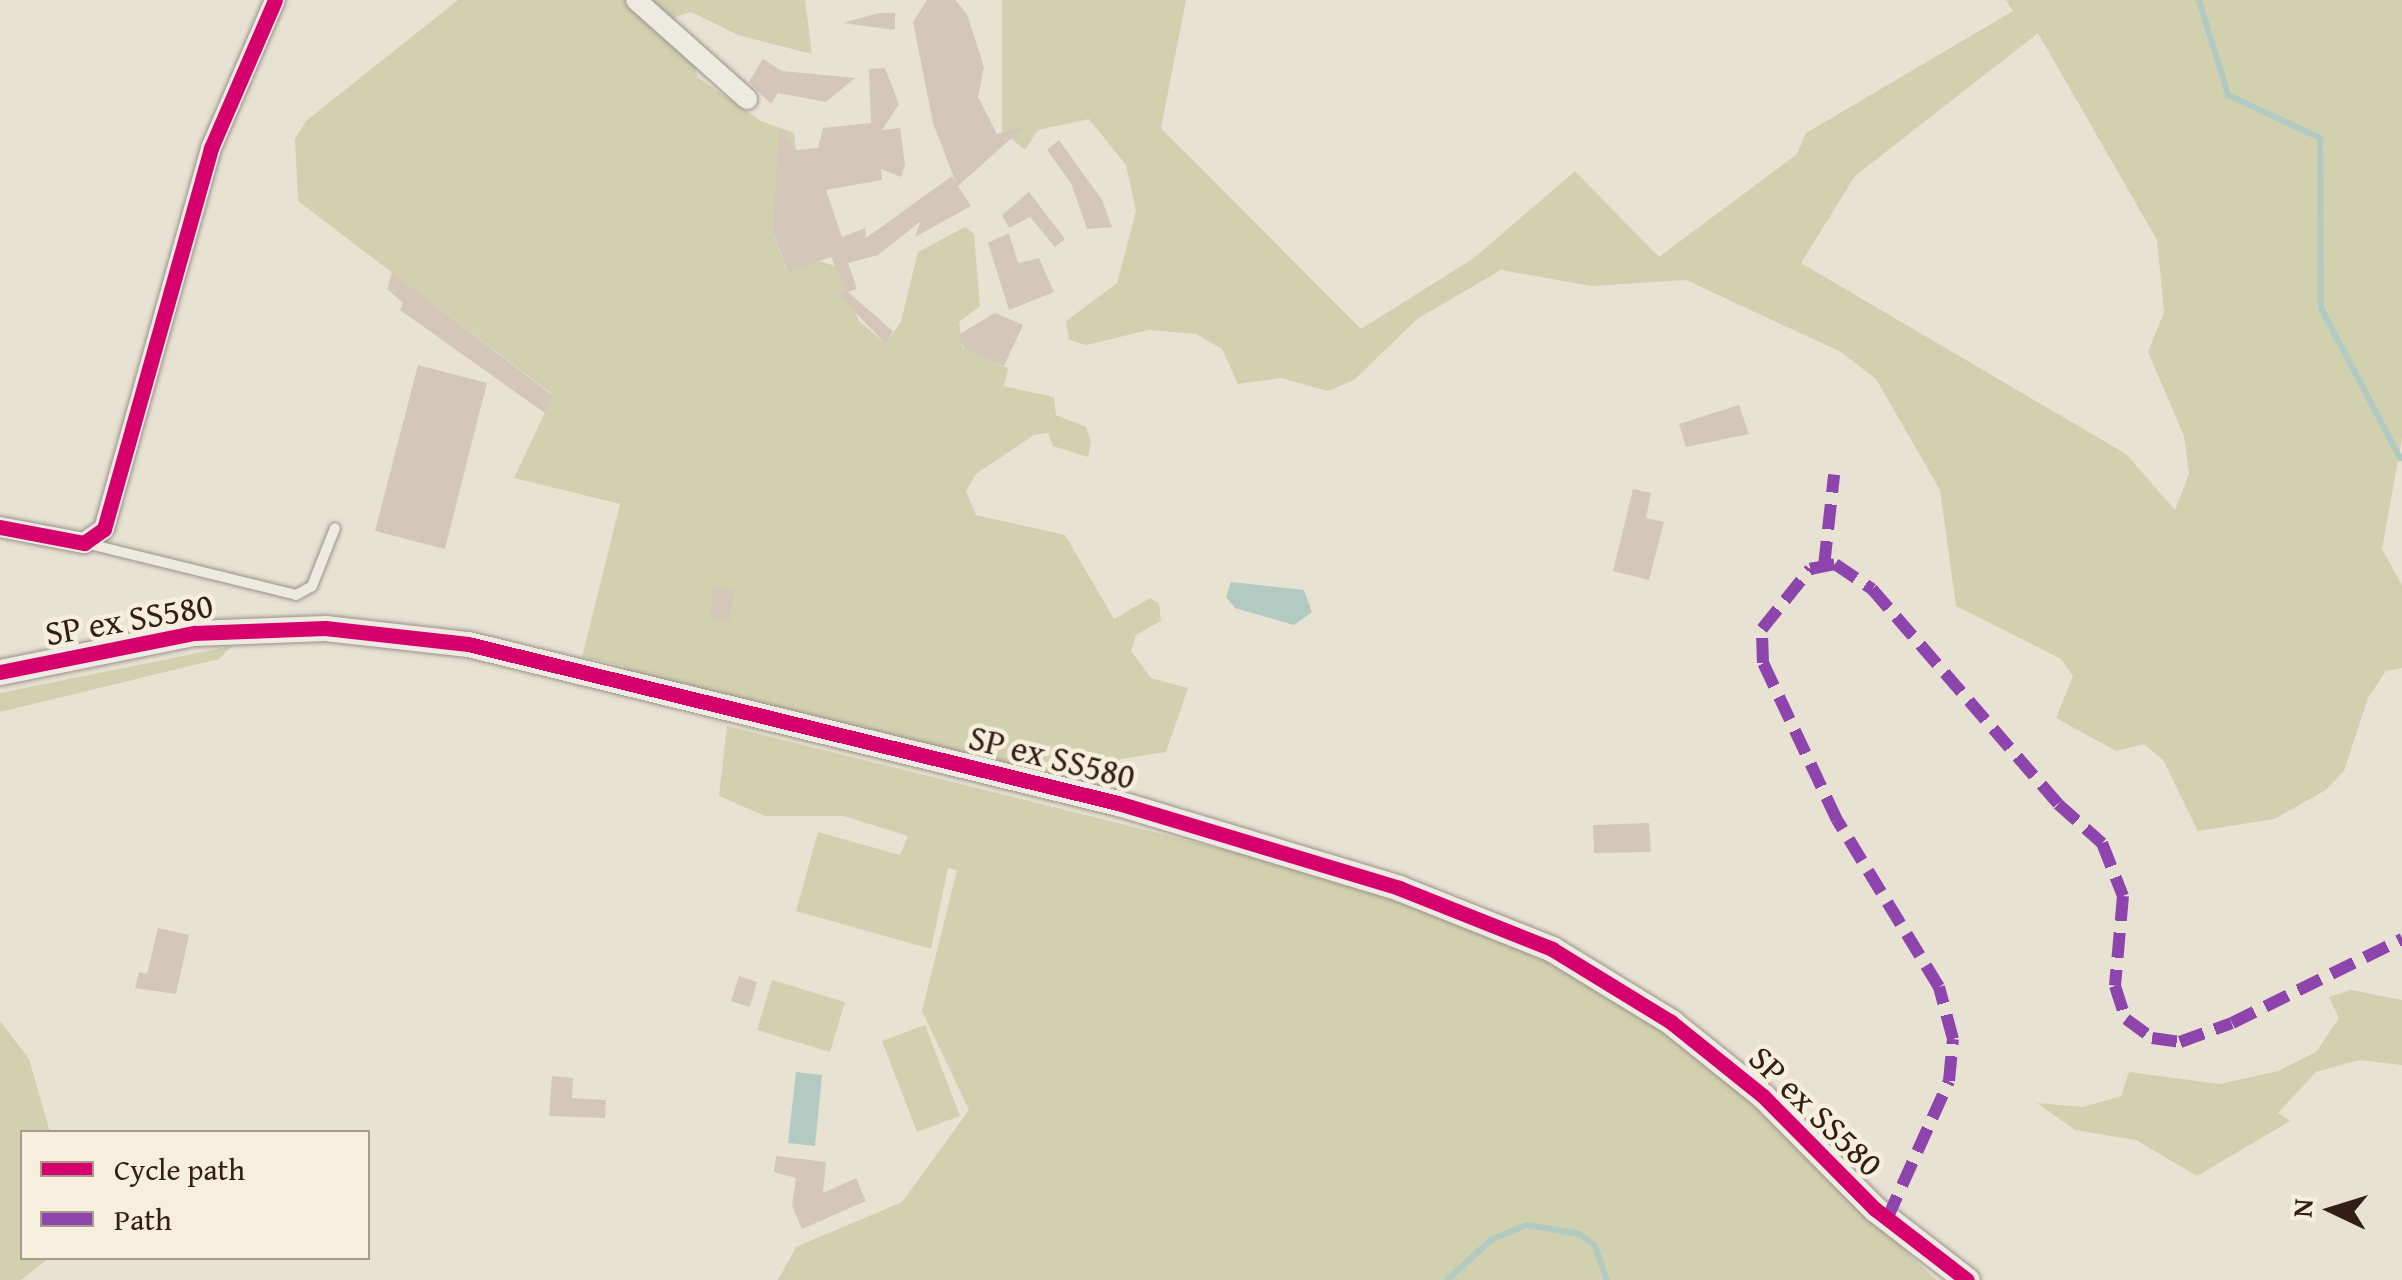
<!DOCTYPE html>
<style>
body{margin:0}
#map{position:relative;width:2402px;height:1280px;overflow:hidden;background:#e8e2d3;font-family:"Gentium Book Plus",serif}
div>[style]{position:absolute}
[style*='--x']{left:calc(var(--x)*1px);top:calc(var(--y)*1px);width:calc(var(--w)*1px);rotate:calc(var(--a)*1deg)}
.green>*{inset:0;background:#d1d1b0}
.water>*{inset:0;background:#b2cac1}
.stream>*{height:6px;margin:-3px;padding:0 3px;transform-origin:3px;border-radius:3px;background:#b2cac1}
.building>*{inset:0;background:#d4c7b9}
.roads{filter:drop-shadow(0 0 2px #999389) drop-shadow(0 0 2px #999389)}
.service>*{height:10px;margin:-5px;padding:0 5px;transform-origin:5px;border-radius:5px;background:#edeae2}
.minor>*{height:20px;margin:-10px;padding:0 10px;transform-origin:10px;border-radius:10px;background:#edeae2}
.tertiary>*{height:25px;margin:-12.5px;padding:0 12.5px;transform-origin:12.5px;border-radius:12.5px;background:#edeae2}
.quiet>*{height:12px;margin-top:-6px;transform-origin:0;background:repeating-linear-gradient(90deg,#8e44ad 0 25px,transparent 0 37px)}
.cycleway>*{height:15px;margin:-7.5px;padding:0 7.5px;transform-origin:7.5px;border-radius:7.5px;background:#d6006c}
span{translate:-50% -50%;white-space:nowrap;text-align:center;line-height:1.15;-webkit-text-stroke:9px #f6efdd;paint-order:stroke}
.street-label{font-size:35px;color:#331e16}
.legend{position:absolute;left:20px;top:1130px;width:350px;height:130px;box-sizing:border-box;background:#f6efdd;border:2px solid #a89b8d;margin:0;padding:12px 18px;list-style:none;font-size:30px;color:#331e16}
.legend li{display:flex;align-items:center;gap:20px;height:50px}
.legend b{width:50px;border:2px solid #a89b8d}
.north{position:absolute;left:2282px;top:1160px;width:100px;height:100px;-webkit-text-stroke:8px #f6efdd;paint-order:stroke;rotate:274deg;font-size:28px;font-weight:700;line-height:40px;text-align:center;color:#331e16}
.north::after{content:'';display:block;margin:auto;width:35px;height:45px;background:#331e16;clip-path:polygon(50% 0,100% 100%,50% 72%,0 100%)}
</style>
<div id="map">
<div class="green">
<i style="clip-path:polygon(458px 0,805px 0,812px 54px,738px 35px,691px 12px,673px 18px,695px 50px,697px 77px,761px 121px,794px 133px,796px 150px,780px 151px,772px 230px,787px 271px,820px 261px,835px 266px,859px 321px,886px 344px,901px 321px,918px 252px,965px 227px,974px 234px,980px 306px,959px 322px,963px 348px,1008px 368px,1004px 386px,1054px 397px,1056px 415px,1086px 427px,1091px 442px,1088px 457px,1053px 446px,1048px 433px,1034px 435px,976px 474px,966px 491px,976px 515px,1065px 535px,1114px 619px,1150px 598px,1159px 603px,1161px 621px,1136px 635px,1131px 651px,1151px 678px,1188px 688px,1166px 752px,1121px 759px,1104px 788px,623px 673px,624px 666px,582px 657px,620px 504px,514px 478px,553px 395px,298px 201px,295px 139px,306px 121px)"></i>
<i style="clip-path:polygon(evenodd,1002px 0,1186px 0,1161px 128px,1361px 329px,1474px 258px,1575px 171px,1659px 257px,1797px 154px,1806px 133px,2013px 11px,2006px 0,2402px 0,2402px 438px,2382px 549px,2402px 585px,2402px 668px,2386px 671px,2368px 698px,2344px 771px,2326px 790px,2274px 819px,2198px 831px,2163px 760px,2144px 744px,2116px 751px,2056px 718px,2073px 676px,2061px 659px,1956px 606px,1940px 490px,1876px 379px,1841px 352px,1686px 280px,1592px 286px,1501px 270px,1417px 319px,1354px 380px,1328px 391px,1281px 378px,1238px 384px,1222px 349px,1196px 334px,1149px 330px,1086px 345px,1069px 340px,1066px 321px,1117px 283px,1136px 211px,1126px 165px,1089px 119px,1038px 130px,1025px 150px,1002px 131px,1002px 0,2038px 33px,2157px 240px,2164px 312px,2148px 352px,2184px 436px,2189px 474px,2175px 510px,2126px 454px,1801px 263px,1855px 176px,2038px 33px)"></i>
<i style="clip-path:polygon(232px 646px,219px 659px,0 712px,0 693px)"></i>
<i style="clip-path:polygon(727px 726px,1419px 898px,1608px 984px,1752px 1102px,1936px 1280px,778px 1280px,796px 1247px,902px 1202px,969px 1110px,922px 1011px,957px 870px,948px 868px,931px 949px,796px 911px,818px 832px,900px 855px,908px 836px,844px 816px,765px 816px,719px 796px)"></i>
<i style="clip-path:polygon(772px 980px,845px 1002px,830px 1052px,757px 1030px)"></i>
<i style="clip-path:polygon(2351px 990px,2402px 1000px,2402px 1065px,2359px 1060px,2316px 1072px,2278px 1113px,2290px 1121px,2197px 1176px,2136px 1140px,2075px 1130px,2037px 1103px,2083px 1107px,2121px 1096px,2129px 1072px,2220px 1084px,2278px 1071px,2316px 1052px,2339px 1018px,2329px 997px)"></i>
<i style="clip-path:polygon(0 1021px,29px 1059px,50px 1132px,22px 1132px,22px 1258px,49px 1258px,21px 1280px,0 1280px)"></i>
<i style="clip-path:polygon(925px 1025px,960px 1116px,917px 1132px,882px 1041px)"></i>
</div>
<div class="water">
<i style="clip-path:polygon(1231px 582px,1304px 590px,1312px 612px,1294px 625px,1235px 608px,1226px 597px)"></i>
<i style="clip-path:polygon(796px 1072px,822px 1075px,815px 1146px,788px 1143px)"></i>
</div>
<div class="stream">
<i style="--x:2199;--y:0;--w:99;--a:73"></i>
<i style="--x:2228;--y:95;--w:102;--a:25.1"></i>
<i style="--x:2320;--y:138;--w:170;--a:89.7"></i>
<i style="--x:2321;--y:308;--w:170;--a:62.2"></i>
<i style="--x:1447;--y:1280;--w:61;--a:-42.3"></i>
<i style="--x:1492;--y:1239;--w:38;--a:-22"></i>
<i style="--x:1527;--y:1225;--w:54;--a:9.6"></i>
<i style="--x:1580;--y:1234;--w:19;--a:39"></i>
<i style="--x:1595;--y:1246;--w:36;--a:71"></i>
</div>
<div class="building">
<i style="clip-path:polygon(927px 0,955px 0,967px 14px,984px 67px,978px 97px,997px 134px,1026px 125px,958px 186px,971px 206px,915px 237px,921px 221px,878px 255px,848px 263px,857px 289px,848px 292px,893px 331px,886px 344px,838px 295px,845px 290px,831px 257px,788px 272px,772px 230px,780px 129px,796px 150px,818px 148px,823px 128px,871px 123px,869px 69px,885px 68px,899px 104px,882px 130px,900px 128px,905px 165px,901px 177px,881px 169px,882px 180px,826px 190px,842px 237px,865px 228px,866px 238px,952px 176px,956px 183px,933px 123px,913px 22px)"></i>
<i style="clip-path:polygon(878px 13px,895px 13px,895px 30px,843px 23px)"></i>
<i style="clip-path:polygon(763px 59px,782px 71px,855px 78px,826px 102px,778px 93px,771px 104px,749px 82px)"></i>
<i style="clip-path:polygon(1059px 140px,1102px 200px,1112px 227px,1087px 229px,1071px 183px,1047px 150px)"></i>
<i style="clip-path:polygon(1029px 192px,1065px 239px,1055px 247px,1030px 217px,1009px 228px,1002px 215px)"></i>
<i style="clip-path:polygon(1009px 233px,1018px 263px,1039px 258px,1054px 292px,1009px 310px,988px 243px)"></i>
<i style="clip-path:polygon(392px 272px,553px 396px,545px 413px,400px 310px,403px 303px,387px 289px)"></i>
<i style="clip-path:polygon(995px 313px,1023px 325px,1004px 366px,965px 349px,958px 335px)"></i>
<i style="clip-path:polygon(418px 365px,487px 383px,445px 549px,375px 531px)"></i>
<i style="clip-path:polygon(1739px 405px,1749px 434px,1686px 447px,1679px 424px)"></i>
<i style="clip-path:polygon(1633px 489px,1651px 493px,1646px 518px,1664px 522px,1649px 580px,1613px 571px)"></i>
<i style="clip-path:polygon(713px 588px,734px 590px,730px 621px,710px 618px)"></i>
<i style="clip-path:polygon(1649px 823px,1651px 852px,1594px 853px,1593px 825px)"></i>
<i style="clip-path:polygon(158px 928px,189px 935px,176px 994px,135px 988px,139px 972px,147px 974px)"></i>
<i style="clip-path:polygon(739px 976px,757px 982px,750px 1007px,731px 1001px)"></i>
<i style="clip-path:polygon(552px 1076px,573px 1078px,572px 1098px,606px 1100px,605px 1118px,549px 1116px)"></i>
<i style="clip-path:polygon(776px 1156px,826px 1162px,823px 1193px,856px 1178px,866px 1201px,802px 1229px,792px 1206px,796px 1178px,774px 1172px)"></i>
</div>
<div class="roads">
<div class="service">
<i style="--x:85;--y:543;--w:217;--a:13.8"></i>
<i style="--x:296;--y:595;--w:18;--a:-29"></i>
<i style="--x:312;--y:586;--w:62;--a:-68.4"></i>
</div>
<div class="minor">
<i style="--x:636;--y:0;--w:149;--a:41.7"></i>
<i style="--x:0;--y:527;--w:86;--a:10.8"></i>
<i style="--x:84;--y:543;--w:24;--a:-35"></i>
<i style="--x:104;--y:529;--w:396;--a:-74.3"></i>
<i style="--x:211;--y:148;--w:161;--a:-66.6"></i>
</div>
<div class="tertiary">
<i style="--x:0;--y:672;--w:198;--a:-11.4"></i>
<i style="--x:194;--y:633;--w:131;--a:-2.2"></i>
<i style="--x:325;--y:628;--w:144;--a:6.4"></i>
<i style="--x:468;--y:644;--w:669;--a:13.75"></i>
<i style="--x:1118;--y:803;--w:294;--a:16.8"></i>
<i style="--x:1399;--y:888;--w:165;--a:21.7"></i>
<i style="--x:1552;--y:949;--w:140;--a:31.5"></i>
<i style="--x:1671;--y:1022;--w:118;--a:38.8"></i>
<i style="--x:1763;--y:1096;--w:159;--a:45.3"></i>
<i style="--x:1875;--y:1209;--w:116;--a:37.7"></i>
</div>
</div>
<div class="quiet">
<i style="--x:1824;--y:566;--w:92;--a:-83.7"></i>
<i style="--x:1887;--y:1219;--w:151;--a:-65.8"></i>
<i style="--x:1949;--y:1081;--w:42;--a:-84.6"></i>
<i style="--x:1953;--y:1039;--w:54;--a:-105.1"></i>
<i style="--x:1939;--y:987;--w:196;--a:-121.4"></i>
<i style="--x:1837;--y:820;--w:174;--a:-115.2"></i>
<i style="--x:1763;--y:663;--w:34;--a:-92"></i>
<i style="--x:1762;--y:629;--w:77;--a:-51.3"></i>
<i style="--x:1810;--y:569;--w:25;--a:-11"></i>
<i style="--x:1835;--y:564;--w:45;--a:34"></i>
<i style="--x:1872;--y:589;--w:284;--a:49.1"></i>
<i style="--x:2058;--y:804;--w:59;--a:41.6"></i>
<i style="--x:2102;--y:843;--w:57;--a:68.4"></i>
<i style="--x:2123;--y:896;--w:90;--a:95.1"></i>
<i style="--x:2115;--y:986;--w:35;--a:72"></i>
<i style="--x:2126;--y:1019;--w:32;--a:36"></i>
<i style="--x:2152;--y:1038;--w:28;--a:8"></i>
<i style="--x:2180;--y:1042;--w:55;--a:-20.1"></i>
<i style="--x:2232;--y:1023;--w:190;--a:-26.3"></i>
</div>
<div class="cycleway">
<i style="--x:0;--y:527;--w:86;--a:10.8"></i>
<i style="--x:84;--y:543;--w:24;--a:-35"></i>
<i style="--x:104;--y:529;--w:396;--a:-74.3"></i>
<i style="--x:211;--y:148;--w:161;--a:-66.6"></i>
<i style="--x:0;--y:672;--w:198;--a:-11.4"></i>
<i style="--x:194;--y:633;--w:131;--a:-2.2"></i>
<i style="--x:325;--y:628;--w:144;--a:6.4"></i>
<i style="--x:468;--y:644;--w:669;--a:13.75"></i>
<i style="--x:1118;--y:803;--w:294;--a:16.8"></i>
<i style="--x:1399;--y:888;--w:165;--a:21.7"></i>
<i style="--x:1552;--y:949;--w:140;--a:31.5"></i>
<i style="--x:1671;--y:1022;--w:118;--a:38.8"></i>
<i style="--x:1763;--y:1096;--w:159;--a:45.3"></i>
<i style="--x:1875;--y:1209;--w:116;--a:37.7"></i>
</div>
<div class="street-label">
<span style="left:129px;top:619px;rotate:-10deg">SP ex SS580</span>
<span style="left:1052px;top:757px;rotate:14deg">SP ex SS580</span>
<span style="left:1816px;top:1111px;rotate:44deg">SP ex SS580</span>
</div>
<ul class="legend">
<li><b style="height:12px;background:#d6006c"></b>Cycle path</li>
<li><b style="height:12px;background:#8e44ad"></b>Path</li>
</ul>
<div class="north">N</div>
</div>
